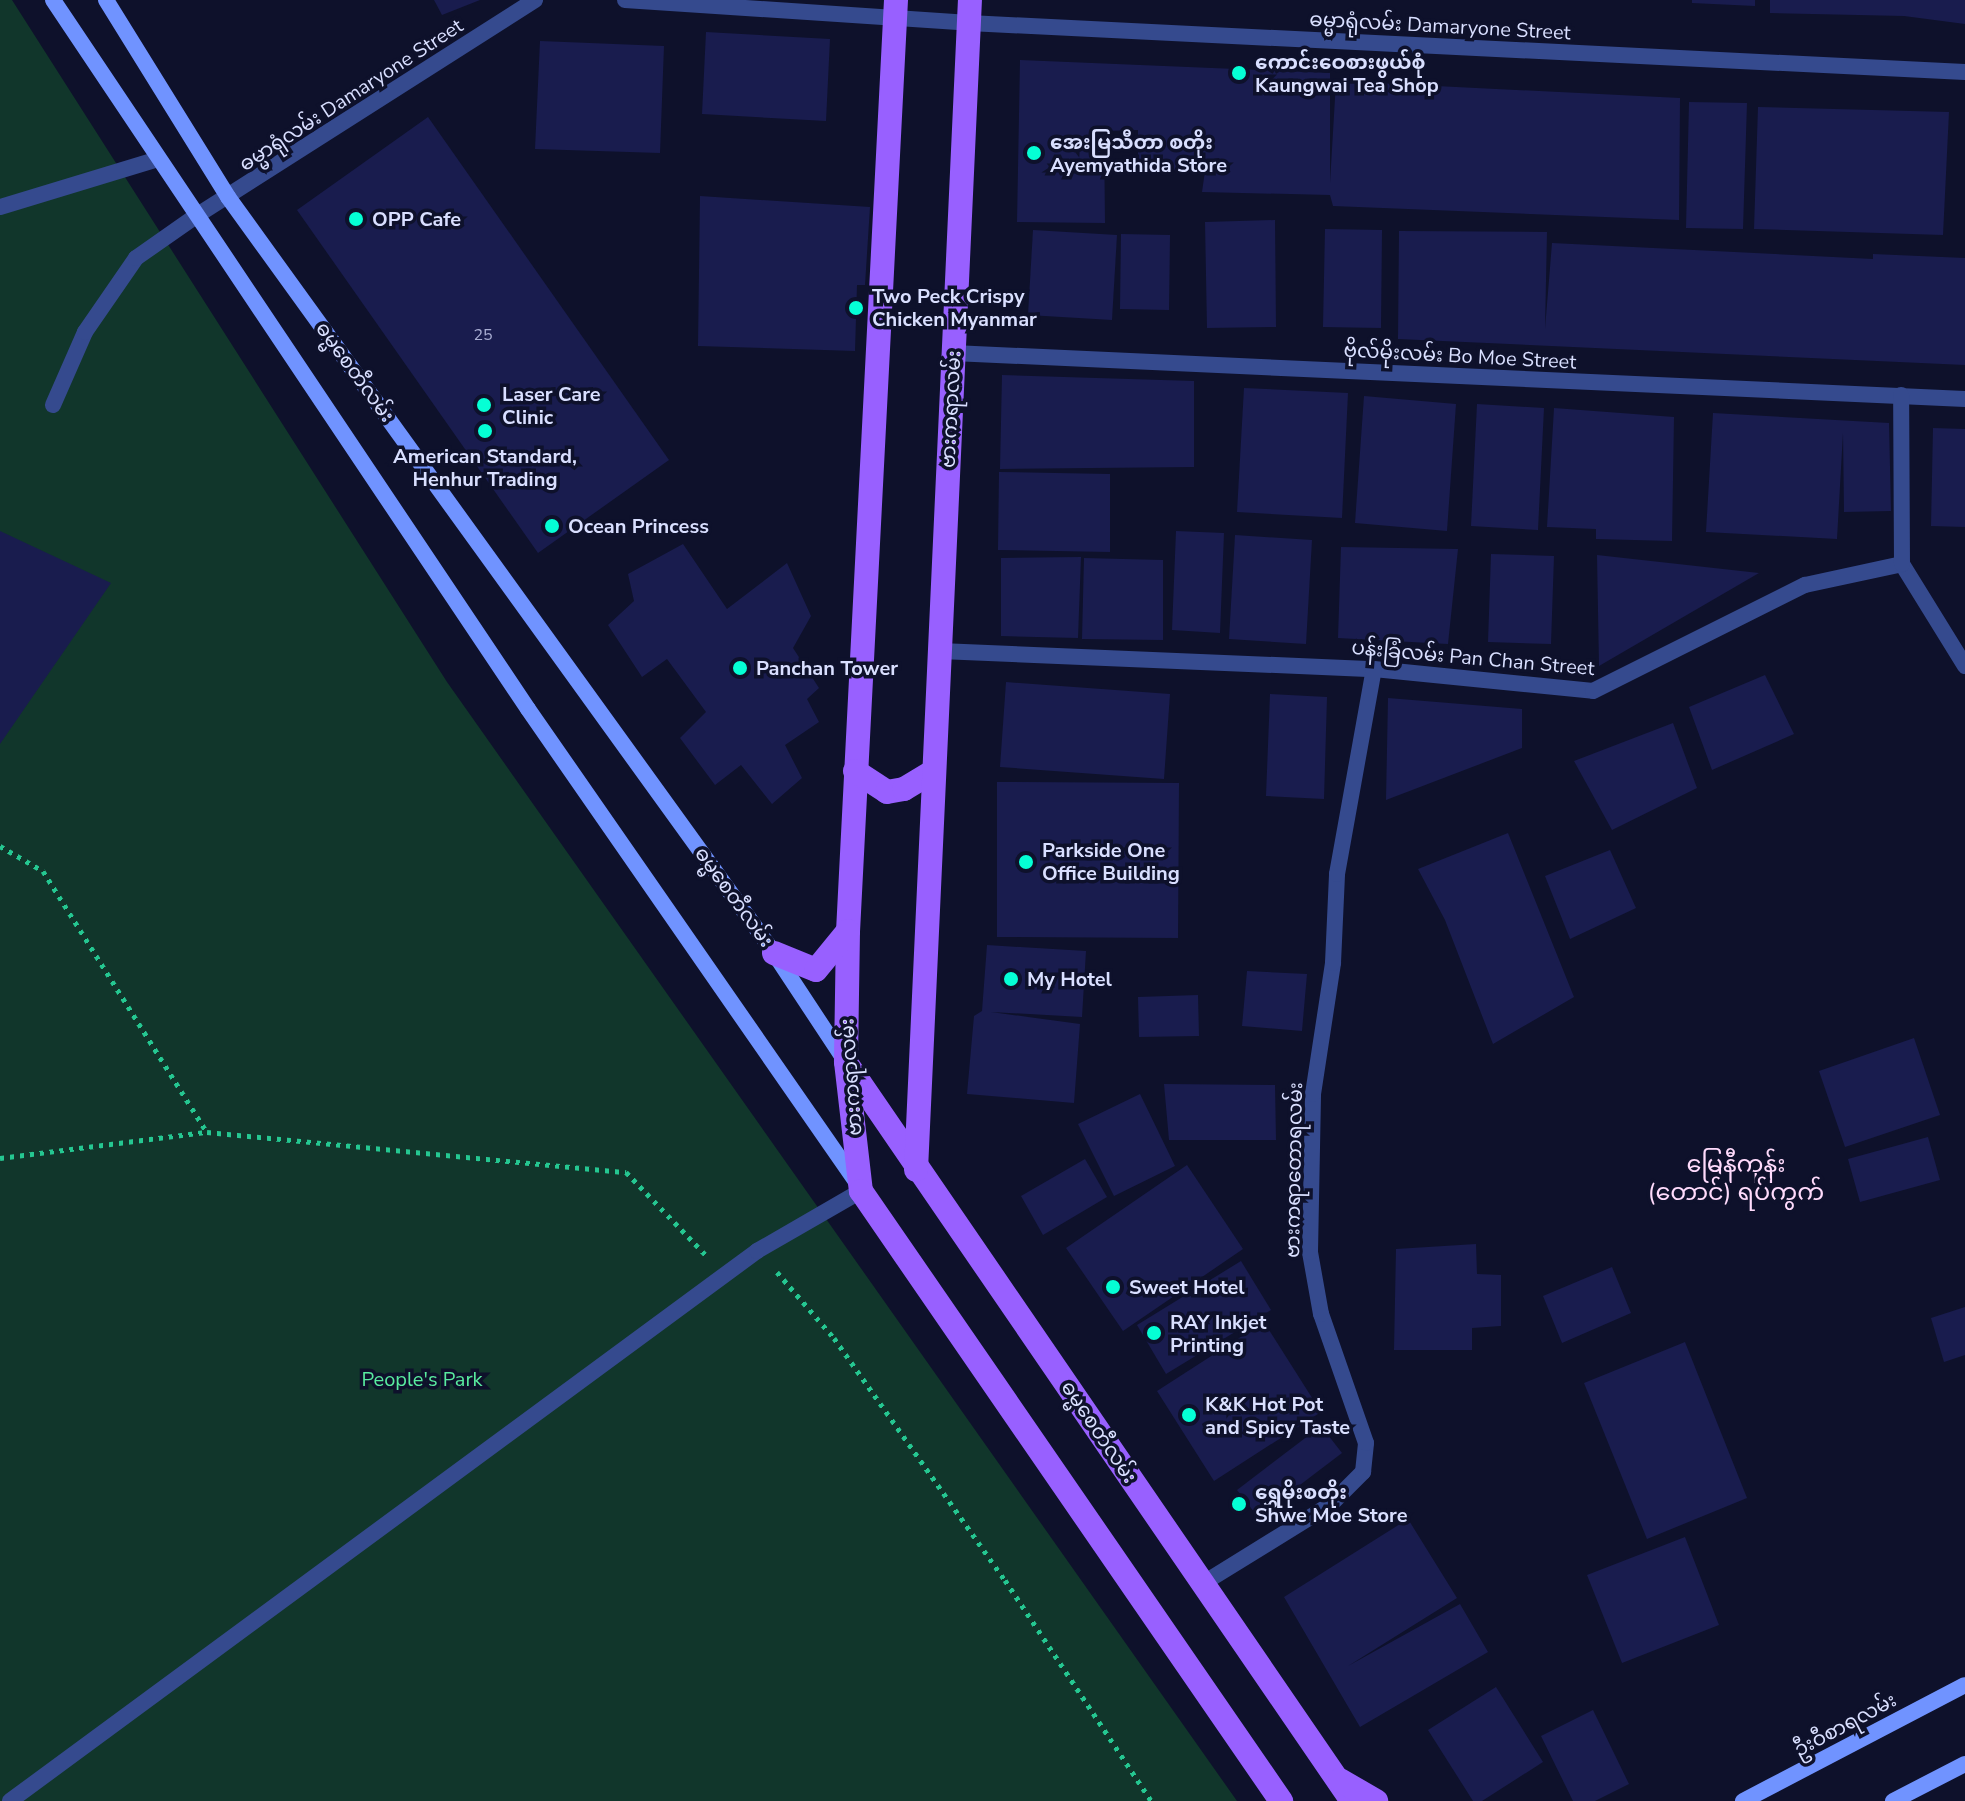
<!DOCTYPE html>
<meta charset="utf-8">
<style>
body{margin:0}
#map{position:relative;width:1965px;height:1801px;overflow:hidden;background:#0e112b;font-family:"Nunito Sans","Noto Sans Myanmar",sans-serif}
div>[style]{position:absolute}
[style*='--x']{left:calc(var(--x)*1px);top:calc(var(--y)*1px);width:calc(var(--w)*1px);rotate:calc(var(--a)*1deg)}
.green>*{inset:0;background:#11362b}
.building>*{inset:0;background:#191c4e}
.path>*{height:5px;margin-top:-2.5px;transform-origin:0;background:repeating-linear-gradient(90deg,#25c791 0 4px,transparent 0 10px)}
.lane>*{height:16px;margin:-8px;padding:0 8px;transform-origin:8px;border-radius:8px;background:#354a8e}
.street>*{height:16px;margin:-8px;padding:0 8px;transform-origin:8px;border-radius:8px;background:#354a8e}
.secondary>*{height:16px;margin:-8px;padding:0 8px;transform-origin:8px;border-radius:8px;background:#7093ff}
.primary>*{height:24px;margin:-12px;padding:0 12px;transform-origin:12px;border-radius:12px;background:#9860ff}
.dots>*{width:22px;height:22px;translate:-50% -50%;box-sizing:border-box;border:4px solid #0e112b;border-radius:50%}
span{translate:-50% -50%;white-space:nowrap;text-align:center;line-height:1.15;-webkit-text-stroke:7px #0e112b;paint-order:stroke}
.number-label{font-size:16px;color:#a9aed3}
.number-label span{-webkit-text-stroke-width:0}
.street-label{font-size:20px;color:#d9dfff}
.poi-label{font-size:20px;color:#d9dfff;font-weight:700}
.left{translate:0 -50%;text-align:left}
.park-label{font-size:20px;color:#59eb9f}
.quarter-label{font-size:24px;color:#ffdbfc}
</style>
<div id="map">
<div class="green">
<i style="clip-path:polygon(0 0,12px 0,447px 682px,1237px 1801px,0 1801px)"></i>
</div>
<div class="building">
<i style="clip-path:polygon(434px 0,480px 0,442px 15px)"></i>
<i style="clip-path:polygon(1692px 0,1755px 0,1755px 6px,1692px 3px)"></i>
<i style="clip-path:polygon(1770px 0,1965px 0,1965px 24px,1904px 16px,1770px 13px)"></i>
<i style="clip-path:polygon(706px 32px,830px 39px,826px 121px,702px 114px)"></i>
<i style="clip-path:polygon(540px 41px,664px 46px,660px 153px,535px 149px)"></i>
<i style="clip-path:polygon(1020px 60px,1330px 73px,1330px 183px,1336px 81px,1680px 98px,1679px 220px,1333px 206px,1330px 195px,1202px 192px,1205px 171px,1138px 170px,1138px 130px,1104px 131px,1105px 223px,1017px 222px)"></i>
<i style="clip-path:polygon(1689px 102px,1747px 103px,1743px 229px,1686px 228px)"></i>
<i style="clip-path:polygon(1758px 107px,1949px 112px,1943px 235px,1754px 229px)"></i>
<i style="clip-path:polygon(428px 117px,669px 460px,538px 553px,297px 210px)"></i>
<i style="clip-path:polygon(700px 196px,870px 207px,865px 285px,857px 285px,855px 351px,698px 346px)"></i>
<i style="clip-path:polygon(1275px 220px,1276px 327px,1207px 328px,1205px 222px)"></i>
<i style="clip-path:polygon(1325px 229px,1382px 230px,1381px 328px,1323px 327px)"></i>
<i style="clip-path:polygon(1033px 230px,1117px 235px,1112px 320px,1028px 315px)"></i>
<i style="clip-path:polygon(1399px 231px,1547px 232px,1545px 329px,1552px 243px,1873px 259px,1873px 254px,1965px 258px,1965px 365px,1398px 339px)"></i>
<i style="clip-path:polygon(1121px 234px,1170px 235px,1169px 310px,1120px 309px)"></i>
<i style="clip-path:polygon(1002px 375px,1194px 381px,1194px 467px,1000px 469px)"></i>
<i style="clip-path:polygon(1244px 388px,1348px 393px,1342px 518px,1237px 512px)"></i>
<i style="clip-path:polygon(1364px 396px,1456px 404px,1447px 531px,1355px 523px)"></i>
<i style="clip-path:polygon(1477px 404px,1544px 408px,1538px 530px,1471px 526px)"></i>
<i style="clip-path:polygon(1554px 408px,1674px 417px,1672px 541px,1596px 539px,1596px 529px,1547px 527px)"></i>
<i style="clip-path:polygon(1713px 413px,1889px 423px,1891px 511px,1844px 512px,1843px 433px,1837px 539px,1706px 532px)"></i>
<i style="clip-path:polygon(1933px 428px,1965px 429px,1965px 527px,1931px 526px)"></i>
<i style="clip-path:polygon(999px 472px,1110px 474px,1110px 552px,998px 550px)"></i>
<i style="clip-path:polygon(0 531px,111px 583px,0 744px)"></i>
<i style="clip-path:polygon(1176px 531px,1224px 533px,1220px 633px,1172px 630px)"></i>
<i style="clip-path:polygon(1235px 535px,1312px 540px,1306px 644px,1229px 639px)"></i>
<i style="clip-path:polygon(683px 544px,727px 609px,787px 563px,811px 616px,793px 648px,819px 688px,807px 699px,819px 722px,785px 745px,802px 778px,772px 804px,741px 765px,715px 785px,680px 738px,706px 712px,667px 659px,642px 677px,608px 625px,634px 601px,628px 574px)"></i>
<i style="clip-path:polygon(1341px 547px,1458px 549px,1448px 644px,1338px 638px)"></i>
<i style="clip-path:polygon(1491px 554px,1554px 556px,1551px 644px,1488px 642px)"></i>
<i style="clip-path:polygon(1597px 555px,1759px 573px,1599px 666px)"></i>
<i style="clip-path:polygon(1081px 557px,1078px 638px,1001px 636px,1001px 558px)"></i>
<i style="clip-path:polygon(1084px 558px,1163px 560px,1163px 640px,1082px 639px)"></i>
<i style="clip-path:polygon(1765px 675px,1794px 734px,1712px 770px,1689px 707px)"></i>
<i style="clip-path:polygon(1006px 682px,1170px 694px,1164px 779px,1000px 767px)"></i>
<i style="clip-path:polygon(1270px 694px,1327px 697px,1324px 799px,1266px 796px)"></i>
<i style="clip-path:polygon(1388px 698px,1522px 709px,1522px 748px,1386px 800px)"></i>
<i style="clip-path:polygon(1673px 723px,1697px 788px,1612px 830px,1574px 761px)"></i>
<i style="clip-path:polygon(997px 782px,1179px 783px,1178px 938px,997px 937px)"></i>
<i style="clip-path:polygon(1508px 833px,1574px 997px,1493px 1044px,1445px 920px,1418px 869px)"></i>
<i style="clip-path:polygon(1610px 850px,1636px 908px,1570px 939px,1545px 876px)"></i>
<i style="clip-path:polygon(987px 945px,1086px 951px,1082px 1017px,991px 1012px,1080px 1024px,1074px 1103px,967px 1094px,974px 1016px,982px 1011px)"></i>
<i style="clip-path:polygon(1247px 971px,1307px 974px,1302px 1031px,1242px 1026px)"></i>
<i style="clip-path:polygon(1198px 995px,1199px 1036px,1139px 1037px,1138px 997px)"></i>
<i style="clip-path:polygon(1914px 1038px,1940px 1115px,1845px 1147px,1819px 1071px)"></i>
<i style="clip-path:polygon(1164px 1084px,1275px 1085px,1276px 1140px,1169px 1140px)"></i>
<i style="clip-path:polygon(1140px 1094px,1175px 1166px,1114px 1196px,1078px 1124px)"></i>
<i style="clip-path:polygon(1928px 1137px,1940px 1180px,1860px 1202px,1848px 1159px)"></i>
<i style="clip-path:polygon(1085px 1159px,1107px 1197px,1043px 1235px,1021px 1196px)"></i>
<i style="clip-path:polygon(1187px 1165px,1243px 1249px,1123px 1331px,1066px 1248px)"></i>
<i style="clip-path:polygon(1476px 1244px,1477px 1274px,1501px 1275px,1501px 1326px,1472px 1328px,1472px 1350px,1394px 1350px,1396px 1249px)"></i>
<i style="clip-path:polygon(1241px 1261px,1271px 1310px,1166px 1374px,1137px 1325px)"></i>
<i style="clip-path:polygon(1612px 1267px,1631px 1313px,1562px 1343px,1543px 1296px)"></i>
<i style="clip-path:polygon(1965px 1307px,1965px 1355px,1944px 1362px,1931px 1318px)"></i>
<i style="clip-path:polygon(1264px 1322px,1321px 1412px,1214px 1481px,1157px 1391px)"></i>
<i style="clip-path:polygon(1685px 1342px,1747px 1498px,1647px 1539px,1584px 1383px)"></i>
<i style="clip-path:polygon(1321px 1426px,1342px 1453px,1258px 1517px,1237px 1490px)"></i>
<i style="clip-path:polygon(1408px 1519px,1457px 1598px,1348px 1666px,1460px 1604px,1488px 1652px,1360px 1727px,1284px 1597px)"></i>
<i style="clip-path:polygon(1685px 1537px,1719px 1625px,1622px 1663px,1587px 1575px)"></i>
<i style="clip-path:polygon(1496px 1687px,1543px 1762px,1482px 1801px,1473px 1801px,1428px 1730px)"></i>
<i style="clip-path:polygon(1593px 1710px,1629px 1784px,1595px 1801px,1573px 1801px,1541px 1736px)"></i>
</div>
<div class="path">
<i style="--x:0;--y:846;--w:50;--a:30.2"></i>
<i style="--x:43;--y:871;--w:308;--a:57.9"></i>
<i style="--x:0;--y:1158;--w:209;--a:-7.2"></i>
<i style="--x:207;--y:1132;--w:421;--a:5.5"></i>
<i style="--x:626;--y:1172;--w:114;--a:46.1"></i>
<i style="--x:777;--y:1272;--w:87;--a:49.2"></i>
<i style="--x:834;--y:1338;--w:296;--a:54.8"></i>
<i style="--x:1005;--y:1580;--w:265;--a:56.5"></i>
</div>
<div class="lane">
<i style="--x:0;--y:207;--w:165;--a:-16.9"></i>
<i style="--x:53;--y:405;--w:80;--a:-66.3"></i>
<i style="--x:85;--y:332;--w:90;--a:-55.4"></i>
<i style="--x:136;--y:258;--w:73;--a:-35"></i>
<i style="--x:1902;--y:564;--w:120;--a:58.3"></i>
<i style="--x:10;--y:1801;--w:928;--a:-36.36"></i>
<i style="--x:757;--y:1251;--w:120;--a:-30"></i>
</div>
<div class="street">
<i style="--x:625;--y:0;--w:345;--a:3.8"></i>
<i style="--x:969;--y:23;--w:997;--a:2.82"></i>
<i style="--x:196;--y:216;--w:402;--a:-32.5"></i>
<i style="--x:953;--y:353;--w:1013;--a:2.6"></i>
<i style="--x:940;--y:651;--w:434;--a:2.4"></i>
<i style="--x:1374;--y:669;--w:220;--a:5.7"></i>
<i style="--x:1593;--y:691;--w:237;--a:-26.6"></i>
<i style="--x:1805;--y:585;--w:99;--a:-12.2"></i>
<i style="--x:1902;--y:564;--w:169;--a:-90.3"></i>
<i style="--x:1202;--y:1584;--w:150;--a:-31.7"></i>
<i style="--x:1330;--y:1505;--w:47;--a:-45"></i>
<i style="--x:1363;--y:1472;--w:29;--a:-84"></i>
<i style="--x:1366;--y:1443;--w:137;--a:-109.2"></i>
<i style="--x:1321;--y:1314;--w:63;--a:-100.1"></i>
<i style="--x:1310;--y:1252;--w:158;--a:-88.9"></i>
<i style="--x:1313;--y:1094;--w:133;--a:-81.3"></i>
<i style="--x:1333;--y:963;--w:89;--a:-87.4"></i>
<i style="--x:1337;--y:874;--w:208;--a:-79.8"></i>
</div>
<div class="secondary">
<i style="--x:53;--y:0;--w:853;--a:56.18"></i>
<i style="--x:528;--y:709;--w:577;--a:55.24"></i>
<i style="--x:106;--y:0;--w:232;--a:58.2"></i>
<i style="--x:228;--y:197;--w:933;--a:54.16"></i>
<i style="--x:774;--y:953;--w:131;--a:56.6"></i>
<i style="--x:1743;--y:1801;--w:250;--a:-27.6"></i>
<i style="--x:1893;--y:1801;--w:81;--a:-27.2"></i>
</div>
<div class="primary">
<i style="--x:896;--y:0;--w:932;--a:92.95"></i>
<i style="--x:848;--y:931;--w:131;--a:90.9"></i>
<i style="--x:846;--y:1062;--w:130;--a:83.4"></i>
<i style="--x:861;--y:1191;--w:741;--a:55.45"></i>
<i style="--x:855;--y:771;--w:38;--a:33"></i>
<i style="--x:887;--y:792;--w:17;--a:-10"></i>
<i style="--x:904;--y:789;--w:35;--a:-31"></i>
<i style="--x:774;--y:953;--w:45;--a:22"></i>
<i style="--x:816;--y:970;--w:50;--a:-50.6"></i>
<i style="--x:849;--y:1067;--w:890;--a:55.58"></i>
<i style="--x:916;--y:1170;--w:1171;--a:-87.36"></i>
<i style="--x:1340;--y:1780;--w:42;--a:30.3"></i>
</div>
<div class="dots">
<i style="left:1239px;top:73px;background:#05ffd5"></i>
<i style="left:1034px;top:153px;background:#05ffd5"></i>
<i style="left:356px;top:219px;background:#05ffd5"></i>
<i style="left:856px;top:308px;background:#05ffd5"></i>
<i style="left:484px;top:405px;background:#05ffd5"></i>
<i style="left:485px;top:431px;background:#05ffd5"></i>
<i style="left:552px;top:526px;background:#05ffd5"></i>
<i style="left:740px;top:668px;background:#05ffd5"></i>
<i style="left:1026px;top:862px;background:#05ffd5"></i>
<i style="left:1011px;top:979px;background:#05ffd5"></i>
<i style="left:1113px;top:1287px;background:#05ffd5"></i>
<i style="left:1154px;top:1333px;background:#05ffd5"></i>
<i style="left:1189px;top:1415px;background:#05ffd5"></i>
<i style="left:1239px;top:1504px;background:#05ffd5"></i>
</div>
<div class="number-label">
<span style="left:483px;top:335px">25</span>
</div>
<div class="street-label">
<span style="left:1440px;top:26px;rotate:3deg">ဓမ္မာရုံလမ်း Damaryone Street</span>
<span style="left:351px;top:95px;rotate:-33deg">ဓမ္မာရုံလမ်း Damaryone Street</span>
<span style="left:1460px;top:356px;rotate:3deg">ဗိုလ်မိုးလမ်း Bo Moe Street</span>
<span style="left:355px;top:372px;rotate:54deg">ဓမ္မစေတီလမ်း</span>
<span style="left:951px;top:409px;rotate:-87deg">ဗားကရာလမ်း</span>
<span style="left:1473px;top:658px;rotate:5deg">ပန်းခြံလမ်း Pan Chan Street</span>
<span style="left:734px;top:897px;rotate:54deg">ဓမ္မစေတီလမ်း</span>
<span style="left:851px;top:1077px;rotate:-94deg">ဗားကရာလမ်း</span>
<span style="left:1294px;top:1170px;rotate:-89deg">ဗားကရာတောရလမ်း</span>
<span style="left:1099px;top:1432px;rotate:56deg">ဓမ္မစေတီလမ်း</span>
<span style="left:1845px;top:1725px;rotate:-28deg">ဦးဝီစာရလမ်း</span>
</div>
<div class="poi-label">
<span class="left" style="left:1255px;top:74px">ကောင်းဝေစားဖွယ်စုံ<br>Kaungwai Tea Shop</span>
<span class="left" style="left:1050px;top:154px">အေးမြသီတာ စတိုး<br>Ayemyathida Store</span>
<span class="left" style="left:372px;top:219px">OPP Cafe</span>
<span class="left" style="left:872px;top:308px">Two Peck Crispy<br>Chicken Myanmar</span>
<span class="left" style="left:502px;top:406px">Laser Care<br>Clinic</span>
<span style="left:485px;top:468px">American Standard,<br>Henhur Trading</span>
<span class="left" style="left:568px;top:526px">Ocean Princess</span>
<span class="left" style="left:756px;top:668px">Panchan Tower</span>
<span class="left" style="left:1042px;top:862px">Parkside One<br>Office Building</span>
<span class="left" style="left:1027px;top:979px">My Hotel</span>
<span class="left" style="left:1129px;top:1287px">Sweet Hotel</span>
<span class="left" style="left:1170px;top:1334px">RAY Inkjet<br>Printing</span>
<span class="left" style="left:1205px;top:1416px">K&amp;K Hot Pot<br>and Spicy Taste</span>
<span class="left" style="left:1255px;top:1504px">ရွှေမိုးစတိုး<br>Shwe Moe Store</span>
</div>
<div class="park-label">
<span style="left:422px;top:1379px">People's Park</span>
</div>
<div class="quarter-label">
<span style="left:1736px;top:1179px">မြေနီကုန်း<br>(တောင်) ရပ်ကွက်</span>
</div>
</div>
